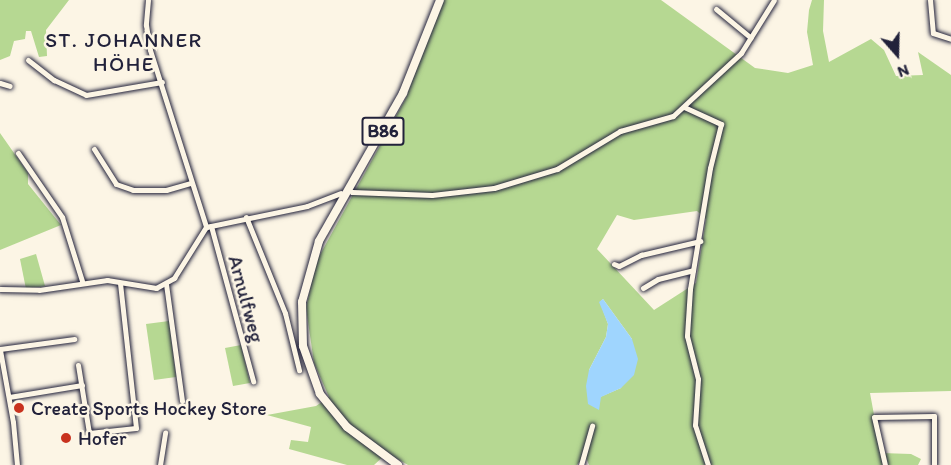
<!DOCTYPE html>
<meta charset="utf-8">
<style>
body{margin:0}
#map{position:relative;width:951px;height:465px;overflow:hidden;background:#fcf5e5;font-family:Itim,sans-serif}
div>[style]{position:absolute}
[style*='--x']{left:calc(var(--x)*1px);top:calc(var(--y)*1px);width:calc(var(--w)*1px);rotate:calc(var(--a)*1deg)}
.green>*{inset:0;background:#b6d892}
.water>*{inset:0;background:#9fd5fe}
.roads{filter:drop-shadow(0 0 2px #22223b) drop-shadow(0 0 2px #22223b)}
.minor>*{height:5px;margin:-2.5px;padding:0 2.5px;transform-origin:2.5px;border-radius:2.5px;background:#fcf5e5}
.primary>*{height:8px;margin:-4px;padding:0 4px;transform-origin:4px;border-radius:4px;background:#fcf5e5}
.dots>*{width:16px;height:16px;translate:-50% -50%;box-sizing:border-box;border:3px solid #fcf5e5;border-radius:50%}
span{translate:-50% -50%;white-space:nowrap;text-align:center;line-height:1.15;-webkit-text-stroke:5px #fcf5e5;paint-order:stroke}
.shield-label span{padding:2px 4px;background:#fcf5e5;border:2px solid;border-radius:4px;-webkit-text-stroke-width:0}
.shield-label{font-size:18px;color:#22223b;font-weight:700}
.street-label{font-size:20px;color:#22223b}
.poi-label{font-size:20px;color:#22223b}
.left{translate:0 -50%;text-align:left}
.neighbourhood-label{font-size:21px;color:#22223b;letter-spacing:1.5px}
.north{position:absolute;left:867px;top:24px;width:60px;height:60px;-webkit-text-stroke:4px #fcf5e5;paint-order:stroke;rotate:160deg;font-size:16px;font-weight:700;line-height:24px;text-align:center;color:#22223b}
.north::after{content:'';display:block;margin:auto;width:21px;height:27px;background:#22223b;clip-path:polygon(50% 0,100% 100%,50% 72%,0 100%)}
</style>
<div id="map">
<div class="green">
<i style="clip-path:polygon(0 0,69px 0,46px 30px,47px 56px,39px 57px,31px 31px,26px 31px,25px 39px,14px 41px,10px 56px,0 60px)"></i>
<i style="clip-path:polygon(evenodd,441px 0,661px 0,755px 68px,788px 73px,813px 65px,807px 32px,809px 10px,812px 0,824px 0,823px 31px,829px 62px,871px 39px,884px 50px,896px 76px,923px 75px,918px 52px,951px 75px,951px 391px,870px 393px,881px 453px,911px 454px,921px 459px,918px 465px,589px 465px,585px 455px,577px 465px,408px 465px,387px 453px,374px 465px,347px 465px,289px 449px,291px 440px,308px 442px,311px 427px,267px 415px,316px 406px,329px 397px,314px 363px,306px 308px,316px 262px,406px 98px,441px 0,697px 211px,706px 219px,696px 283px,654px 310px,597px 249px,617px 215px,634px 220px,697px 211px,441px 0,603px 299px,632px 339px,621px 388px,600px 397px,589px 370px,606px 337px,608px 324px,600px 302px,603px 299px)"></i>
<i style="clip-path:polygon(0 133px,28px 173px,28px 184px,61px 225px,0 250px)"></i>
<i style="clip-path:polygon(36px 254px,45px 286px,26px 289px,20px 259px)"></i>
<i style="clip-path:polygon(169px 321px,176px 377px,154px 380px,146px 324px)"></i>
<i style="clip-path:polygon(241px 345px,250px 383px,233px 386px,225px 348px)"></i>
</div>
<div class="water">
<i style="clip-path:polygon(603px 299px,632px 339px,638px 359px,634px 375px,621px 388px,601px 397px,599px 410px,588px 404px,586px 386px,589px 370px,606px 337px,608px 324px,599px 302px)"></i>
</div>
<div class="roads">
<div class="minor">
<i style="--x:148;--y:0;--w:25;--a:95"></i>
<i style="--x:146;--y:25;--w:25;--a:81"></i>
<i style="--x:150;--y:50;--w:186;--a:72.4"></i>
<i style="--x:930;--y:0;--w:33;--a:85"></i>
<i style="--x:933;--y:33;--w:19;--a:18"></i>
<i style="--x:716;--y:9;--w:45;--a:39.6"></i>
<i style="--x:28;--y:60;--w:33;--a:38"></i>
<i style="--x:54;--y:80;--w:35;--a:25"></i>
<i style="--x:86;--y:95;--w:77;--a:-9.7"></i>
<i style="--x:0;--y:83;--w:10;--a:17"></i>
<i style="--x:684;--y:107;--w:41;--a:24.7"></i>
<i style="--x:721;--y:124;--w:45;--a:104"></i>
<i style="--x:710;--y:168;--w:123;--a:99.4"></i>
<i style="--x:690;--y:289;--w:47;--a:93.7"></i>
<i style="--x:687;--y:336;--w:44;--a:75.7"></i>
<i style="--x:698;--y:379;--w:46;--a:93.7"></i>
<i style="--x:695;--y:425;--w:42;--a:72"></i>
<i style="--x:94;--y:149;--w:41;--a:57.8"></i>
<i style="--x:116;--y:184;--w:18;--a:19"></i>
<i style="--x:133;--y:190;--w:33;--a:0"></i>
<i style="--x:166;--y:190;--w:25;--a:-16"></i>
<i style="--x:18;--y:153;--w:78;--a:55.5"></i>
<i style="--x:62;--y:217;--w:67;--a:72.6"></i>
<i style="--x:352;--y:192;--w:80;--a:2.1"></i>
<i style="--x:432;--y:195;--w:62;--a:-6.4"></i>
<i style="--x:494;--y:188;--w:66;--a:-16.8"></i>
<i style="--x:557;--y:169;--w:74;--a:-31.1"></i>
<i style="--x:620;--y:131;--w:55;--a:-15.8"></i>
<i style="--x:673;--y:116;--w:93;--a:-42.8"></i>
<i style="--x:741;--y:53;--w:62;--a:-58.1"></i>
<i style="--x:246;--y:217;--w:104;--a:67.9"></i>
<i style="--x:285;--y:313;--w:59;--a:76.2"></i>
<i style="--x:211;--y:226;--w:161;--a:74.8"></i>
<i style="--x:614;--y:264;--w:5;--a:22"></i>
<i style="--x:619;--y:266;--w:25;--a:-27"></i>
<i style="--x:641;--y:255;--w:61;--a:-13.3"></i>
<i style="--x:166;--y:284;--w:118;--a:82.2"></i>
<i style="--x:643;--y:288;--w:17;--a:-31"></i>
<i style="--x:658;--y:279;--w:36;--a:-14"></i>
<i style="--x:0;--y:289;--w:39;--a:1"></i>
<i style="--x:39;--y:290;--w:69;--a:-8.4"></i>
<i style="--x:107;--y:280;--w:50;--a:9.3"></i>
<i style="--x:156;--y:288;--w:21;--a:-29"></i>
<i style="--x:174;--y:278;--w:60;--a:-57.9"></i>
<i style="--x:206;--y:227;--w:103;--a:-11.7"></i>
<i style="--x:307;--y:206;--w:36;--a:-21"></i>
<i style="--x:0;--y:349;--w:75;--a:-7.7"></i>
<i style="--x:0;--y:350;--w:73;--a:79.8"></i>
<i style="--x:13;--y:422;--w:43;--a:84.7"></i>
<i style="--x:78;--y:365;--w:69;--a:80.8"></i>
<i style="--x:89;--y:433;--w:47;--a:-6.1"></i>
<i style="--x:136;--y:428;--w:146;--a:-96.3"></i>
<i style="--x:9;--y:397;--w:74;--a:-9.3"></i>
<i style="--x:160;--y:465;--w:33;--a:-81"></i>
<i style="--x:581;--y:465;--w:41;--a:-74.2"></i>
<i style="--x:885;--y:465;--w:49;--a:-102.9"></i>
<i style="--x:874;--y:417;--w:60;--a:-1"></i>
<i style="--x:934;--y:416;--w:49;--a:90"></i>
</div>
<div class="primary">
<i style="--x:398;--y:465;--w:64;--a:-143.3"></i>
<i style="--x:347;--y:427;--w:43;--a:-129.3"></i>
<i style="--x:320;--y:394;--w:51;--a:-109.5"></i>
<i style="--x:303;--y:346;--w:44;--a:-91.3"></i>
<i style="--x:302;--y:302;--w:63;--a:-74.4"></i>
<i style="--x:319;--y:241;--w:170;--a:-60.4"></i>
<i style="--x:403;--y:93;--w:100;--a:-68.3"></i>
</div>
</div>
<div class="dots">
<i style="left:19px;top:408px;background:#c8321e"></i>
<i style="left:66px;top:438px;background:#c8321e"></i>
</div>
<div class="shield-label">
<span style="left:383px;top:131px">B86</span>
</div>
<div class="street-label">
<span style="left:246px;top:299px;rotate:75deg">Arnulfweg</span>
</div>
<div class="poi-label">
<span class="left" style="left:31px;top:408px">Create Sports Hockey Store</span>
<span class="left" style="left:78px;top:438px">Hofer</span>
</div>
<div class="neighbourhood-label">
<span style="left:124px;top:52px">ST. JOHANNER<br>HÖHE</span>
</div>
<div class="north">N</div>
</div>
